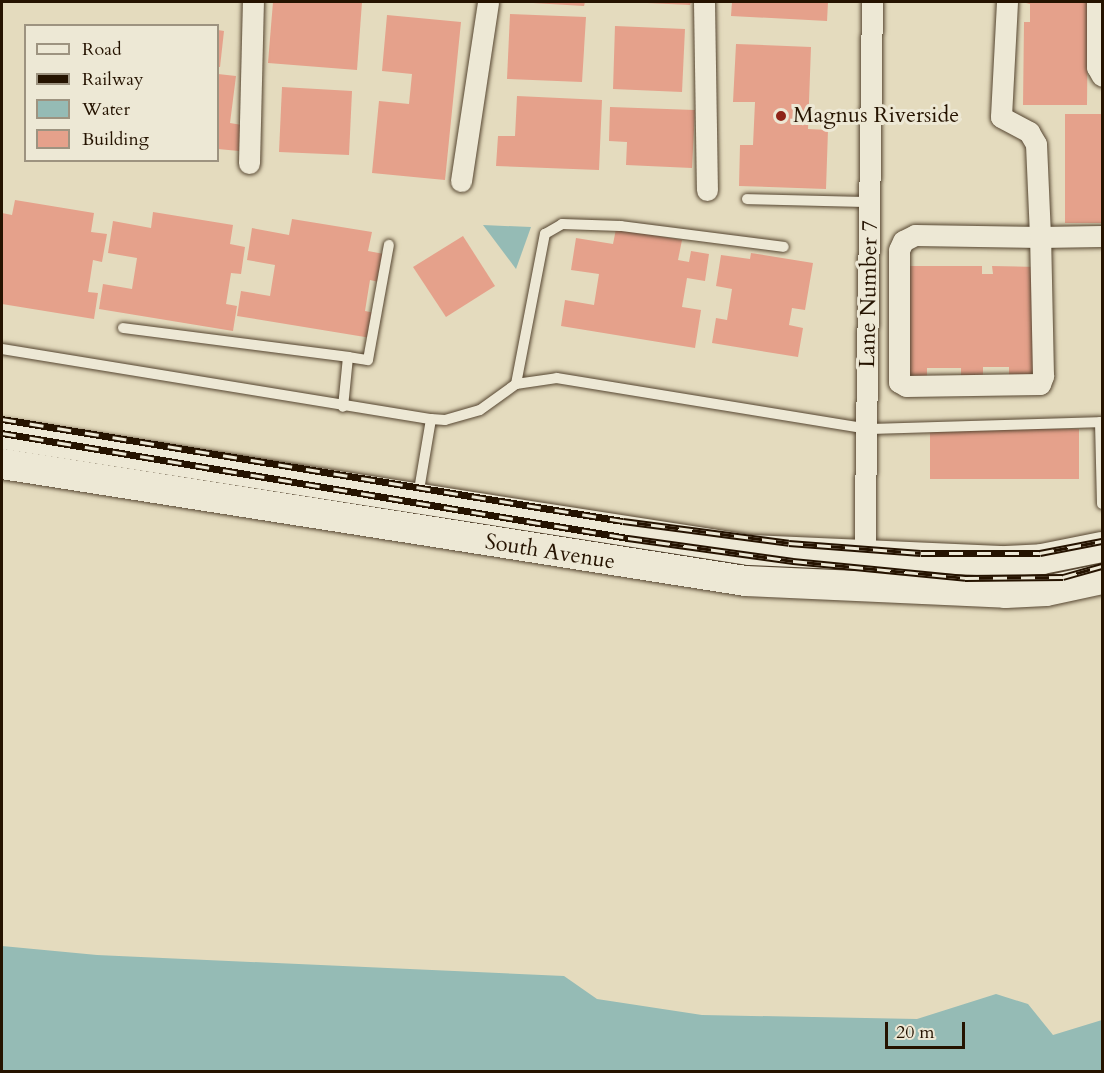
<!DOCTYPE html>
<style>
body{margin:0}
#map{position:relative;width:1104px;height:1073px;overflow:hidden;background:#e4dbbe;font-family:Cardo,serif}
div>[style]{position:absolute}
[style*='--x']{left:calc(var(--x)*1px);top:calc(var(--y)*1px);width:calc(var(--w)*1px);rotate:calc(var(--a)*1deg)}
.water>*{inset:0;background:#95bbb5}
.building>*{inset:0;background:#e5a18b}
.roads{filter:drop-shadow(0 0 2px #554530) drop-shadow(0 0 2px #554530)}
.lane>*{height:10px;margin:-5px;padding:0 5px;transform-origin:5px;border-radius:5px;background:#ede8d5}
.street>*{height:21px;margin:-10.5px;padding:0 10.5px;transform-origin:10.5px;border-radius:10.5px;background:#ede8d5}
.secondary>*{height:30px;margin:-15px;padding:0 15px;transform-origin:15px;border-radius:15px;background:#ede8d5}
.rail>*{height:7px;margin-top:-3.5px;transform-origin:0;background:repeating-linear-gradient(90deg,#ede8d5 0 14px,#251300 0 28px);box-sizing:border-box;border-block:2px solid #251300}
.dots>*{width:16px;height:16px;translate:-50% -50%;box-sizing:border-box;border:3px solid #ede8d5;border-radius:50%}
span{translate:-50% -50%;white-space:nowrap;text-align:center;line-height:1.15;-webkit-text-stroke:6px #ede8d5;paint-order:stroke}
.poi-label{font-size:22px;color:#251300}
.left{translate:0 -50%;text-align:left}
.street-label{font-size:22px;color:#251300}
.frame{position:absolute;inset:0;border:3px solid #251300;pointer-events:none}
.legend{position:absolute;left:24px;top:24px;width:195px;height:138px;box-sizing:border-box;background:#ede8d5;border:2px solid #9d9380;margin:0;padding:8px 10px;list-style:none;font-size:18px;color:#251300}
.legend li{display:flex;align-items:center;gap:12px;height:30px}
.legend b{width:30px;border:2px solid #9d9380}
.scale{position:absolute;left:885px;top:1022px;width:80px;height:27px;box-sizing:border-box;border:3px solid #251300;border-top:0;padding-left:8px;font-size:18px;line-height:21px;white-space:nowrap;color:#251300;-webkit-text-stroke:4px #ede8d5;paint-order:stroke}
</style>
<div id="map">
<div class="water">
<i style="clip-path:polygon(483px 225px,531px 227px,516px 269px)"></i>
<i style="clip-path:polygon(2px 946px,97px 955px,564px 976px,597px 999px,702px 1015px,917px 1019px,996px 994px,1028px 1004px,1053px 1035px,1102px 1020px,1102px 1071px,2px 1071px)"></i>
</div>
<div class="building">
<i style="clip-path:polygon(273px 2px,362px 2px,357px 70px,268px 63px)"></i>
<i style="clip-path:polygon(516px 2px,585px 2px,584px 6px)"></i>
<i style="clip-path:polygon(647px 2px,691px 2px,690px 5px,647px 3px)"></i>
<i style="clip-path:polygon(732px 2px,828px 2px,827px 21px,731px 16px)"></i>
<i style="clip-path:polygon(1022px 2px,1088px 2px,1087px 105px,1023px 105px,1024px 22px,1030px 22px,1030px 4px)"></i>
<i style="clip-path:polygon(510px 14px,586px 17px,582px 82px,507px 79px)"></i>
<i style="clip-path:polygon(387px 15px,461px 22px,445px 180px,372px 173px,379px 101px,409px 104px,412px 74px,382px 71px)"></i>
<i style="clip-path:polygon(615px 26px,685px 29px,682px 92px,613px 89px)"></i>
<i style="clip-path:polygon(218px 30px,224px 31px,220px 67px,218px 67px)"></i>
<i style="clip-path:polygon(736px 44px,811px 47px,808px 129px,828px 130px,826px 189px,739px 186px,740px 145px,753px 145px,755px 102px,733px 102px)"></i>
<i style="clip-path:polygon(218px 74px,236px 76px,230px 123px,242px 125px,239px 151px,218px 149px)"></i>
<i style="clip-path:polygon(282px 87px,352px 91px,349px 155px,279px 152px)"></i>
<i style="clip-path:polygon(517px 96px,602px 100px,599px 170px,496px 166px,498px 136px,515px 136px)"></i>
<i style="clip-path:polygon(610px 107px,695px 110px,692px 168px,626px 165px,627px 142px,609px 141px)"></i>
<i style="clip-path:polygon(1065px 114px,1102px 114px,1102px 223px,1065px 223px)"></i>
<i style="clip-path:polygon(15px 200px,94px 213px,91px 232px,107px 234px,102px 262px,93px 260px,88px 292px,98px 293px,94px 319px,2px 304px,2px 213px,12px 215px)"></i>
<i style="clip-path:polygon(153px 212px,233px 225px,230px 244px,245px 247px,241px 274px,231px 273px,226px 304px,237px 306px,233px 331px,99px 309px,103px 284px,132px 289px,137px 258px,108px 253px,113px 221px,151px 228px)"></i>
<i style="clip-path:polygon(292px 219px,372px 232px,368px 251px,384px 254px,379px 282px,370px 280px,365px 311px,375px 313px,371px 338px,237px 316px,241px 291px,270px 296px,275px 265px,247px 260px,252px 228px,289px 235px)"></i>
<i style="clip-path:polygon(616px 229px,682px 240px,678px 260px,689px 262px,691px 251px,709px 254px,705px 281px,687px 278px,682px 307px,701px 310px,695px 348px,561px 326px,565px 300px,594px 305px,599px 274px,571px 270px,576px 238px,613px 244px)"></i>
<i style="clip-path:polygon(463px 236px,495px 286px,446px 317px,413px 267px)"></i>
<i style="clip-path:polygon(751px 253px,813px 263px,805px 310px,792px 308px,789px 325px,803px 328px,798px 357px,712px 343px,716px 318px,727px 320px,732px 289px,716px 286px,721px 255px,750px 259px)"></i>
<i style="clip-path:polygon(906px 266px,982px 266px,982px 274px,993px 274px,992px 266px,1038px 267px,1037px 379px,1009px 378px,1009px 367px,983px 367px,983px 378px,961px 378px,961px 368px,927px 368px,927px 378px,906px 378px)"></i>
<i style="clip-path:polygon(930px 429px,1079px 429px,1079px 479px,930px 479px)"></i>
</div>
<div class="roads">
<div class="lane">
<i style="--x:747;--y:199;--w:123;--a:1.4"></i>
<i style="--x:123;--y:328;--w:227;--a:7.3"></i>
<i style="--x:348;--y:357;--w:50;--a:95.7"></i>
<i style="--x:2;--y:349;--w:435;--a:9.3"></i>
<i style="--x:431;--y:419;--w:14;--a:4"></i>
<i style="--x:445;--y:420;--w:36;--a:-16"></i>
<i style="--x:480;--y:410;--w:44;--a:-35.8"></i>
<i style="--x:516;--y:384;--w:41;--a:-8.3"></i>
<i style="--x:557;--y:378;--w:314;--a:9.3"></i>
<i style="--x:867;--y:429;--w:233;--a:-1.7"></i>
<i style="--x:1100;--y:422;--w:82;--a:88.6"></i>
<i style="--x:348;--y:357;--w:20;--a:9"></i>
<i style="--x:368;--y:360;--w:117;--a:-79.7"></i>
<i style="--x:516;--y:384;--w:153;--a:-79.1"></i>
<i style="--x:545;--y:234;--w:20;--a:-30"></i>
<i style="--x:562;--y:224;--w:59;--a:1.9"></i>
<i style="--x:621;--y:226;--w:164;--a:7.3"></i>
<i style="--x:418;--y:496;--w:78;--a:-80.4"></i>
</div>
<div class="street">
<i style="--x:704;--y:2;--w:188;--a:89.1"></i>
<i style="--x:1007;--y:2;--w:115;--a:93"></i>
<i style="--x:1001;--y:117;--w:32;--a:28"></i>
<i style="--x:1029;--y:132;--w:14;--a:60"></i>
<i style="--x:1036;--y:144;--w:93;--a:87.5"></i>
<i style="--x:1040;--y:237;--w:125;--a:-179.1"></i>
<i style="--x:915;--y:235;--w:13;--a:153"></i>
<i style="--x:903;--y:241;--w:10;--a:114"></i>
<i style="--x:899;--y:250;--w:132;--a:90"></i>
<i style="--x:899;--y:382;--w:8;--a:30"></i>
<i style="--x:906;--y:386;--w:134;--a:-0.9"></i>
<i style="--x:1040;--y:384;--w:9;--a:-69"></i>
<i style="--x:1043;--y:376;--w:139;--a:-91.2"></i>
<i style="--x:1040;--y:237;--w:62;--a:-0.9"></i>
<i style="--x:1097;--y:2;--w:65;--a:90"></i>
<i style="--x:1097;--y:67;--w:10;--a:61"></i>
<i style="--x:249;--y:163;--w:161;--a:-88.6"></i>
<i style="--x:461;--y:181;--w:181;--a:-81.4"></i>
<i style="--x:864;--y:586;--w:584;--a:-89.22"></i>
</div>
<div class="secondary">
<i style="--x:2;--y:434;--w:757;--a:8.82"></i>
<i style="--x:750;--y:550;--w:256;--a:2.5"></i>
<i style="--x:1006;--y:561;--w:36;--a:-3"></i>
<i style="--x:1042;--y:559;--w:61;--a:-11.3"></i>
<i style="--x:2;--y:464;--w:753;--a:8.94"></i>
<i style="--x:746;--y:581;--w:260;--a:2.6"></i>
<i style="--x:1006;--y:593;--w:40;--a:-2.9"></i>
<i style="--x:1046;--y:591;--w:57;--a:-12.1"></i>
</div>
</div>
<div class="rail">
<i style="--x:2;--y:419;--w:629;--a:9.33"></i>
<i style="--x:623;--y:521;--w:167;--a:7.5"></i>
<i style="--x:789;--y:543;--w:132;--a:4.3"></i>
<i style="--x:921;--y:553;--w:119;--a:0"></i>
<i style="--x:1040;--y:553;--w:63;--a:-11"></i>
<i style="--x:2;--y:433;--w:635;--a:9.52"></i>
<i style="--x:628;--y:538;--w:167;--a:7.9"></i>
<i style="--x:793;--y:561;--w:173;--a:5.6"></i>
<i style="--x:965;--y:578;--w:98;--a:-0.6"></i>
<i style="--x:1063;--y:577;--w:41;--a:-15.8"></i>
</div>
<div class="dots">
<i style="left:781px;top:116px;background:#8f2418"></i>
</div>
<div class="poi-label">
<span class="left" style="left:793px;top:116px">Magnus Riverside</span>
</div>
<div class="street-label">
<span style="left:869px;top:294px;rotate:-89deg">Lane Number 7</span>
<span style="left:550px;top:552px;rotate:9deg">South Avenue</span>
</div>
<div class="frame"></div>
<ul class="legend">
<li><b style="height:8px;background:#ede8d5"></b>Road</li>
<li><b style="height:8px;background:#251300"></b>Railway</li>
<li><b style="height:16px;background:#95bbb5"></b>Water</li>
<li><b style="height:16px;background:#e5a18b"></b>Building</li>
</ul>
<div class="scale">20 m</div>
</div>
